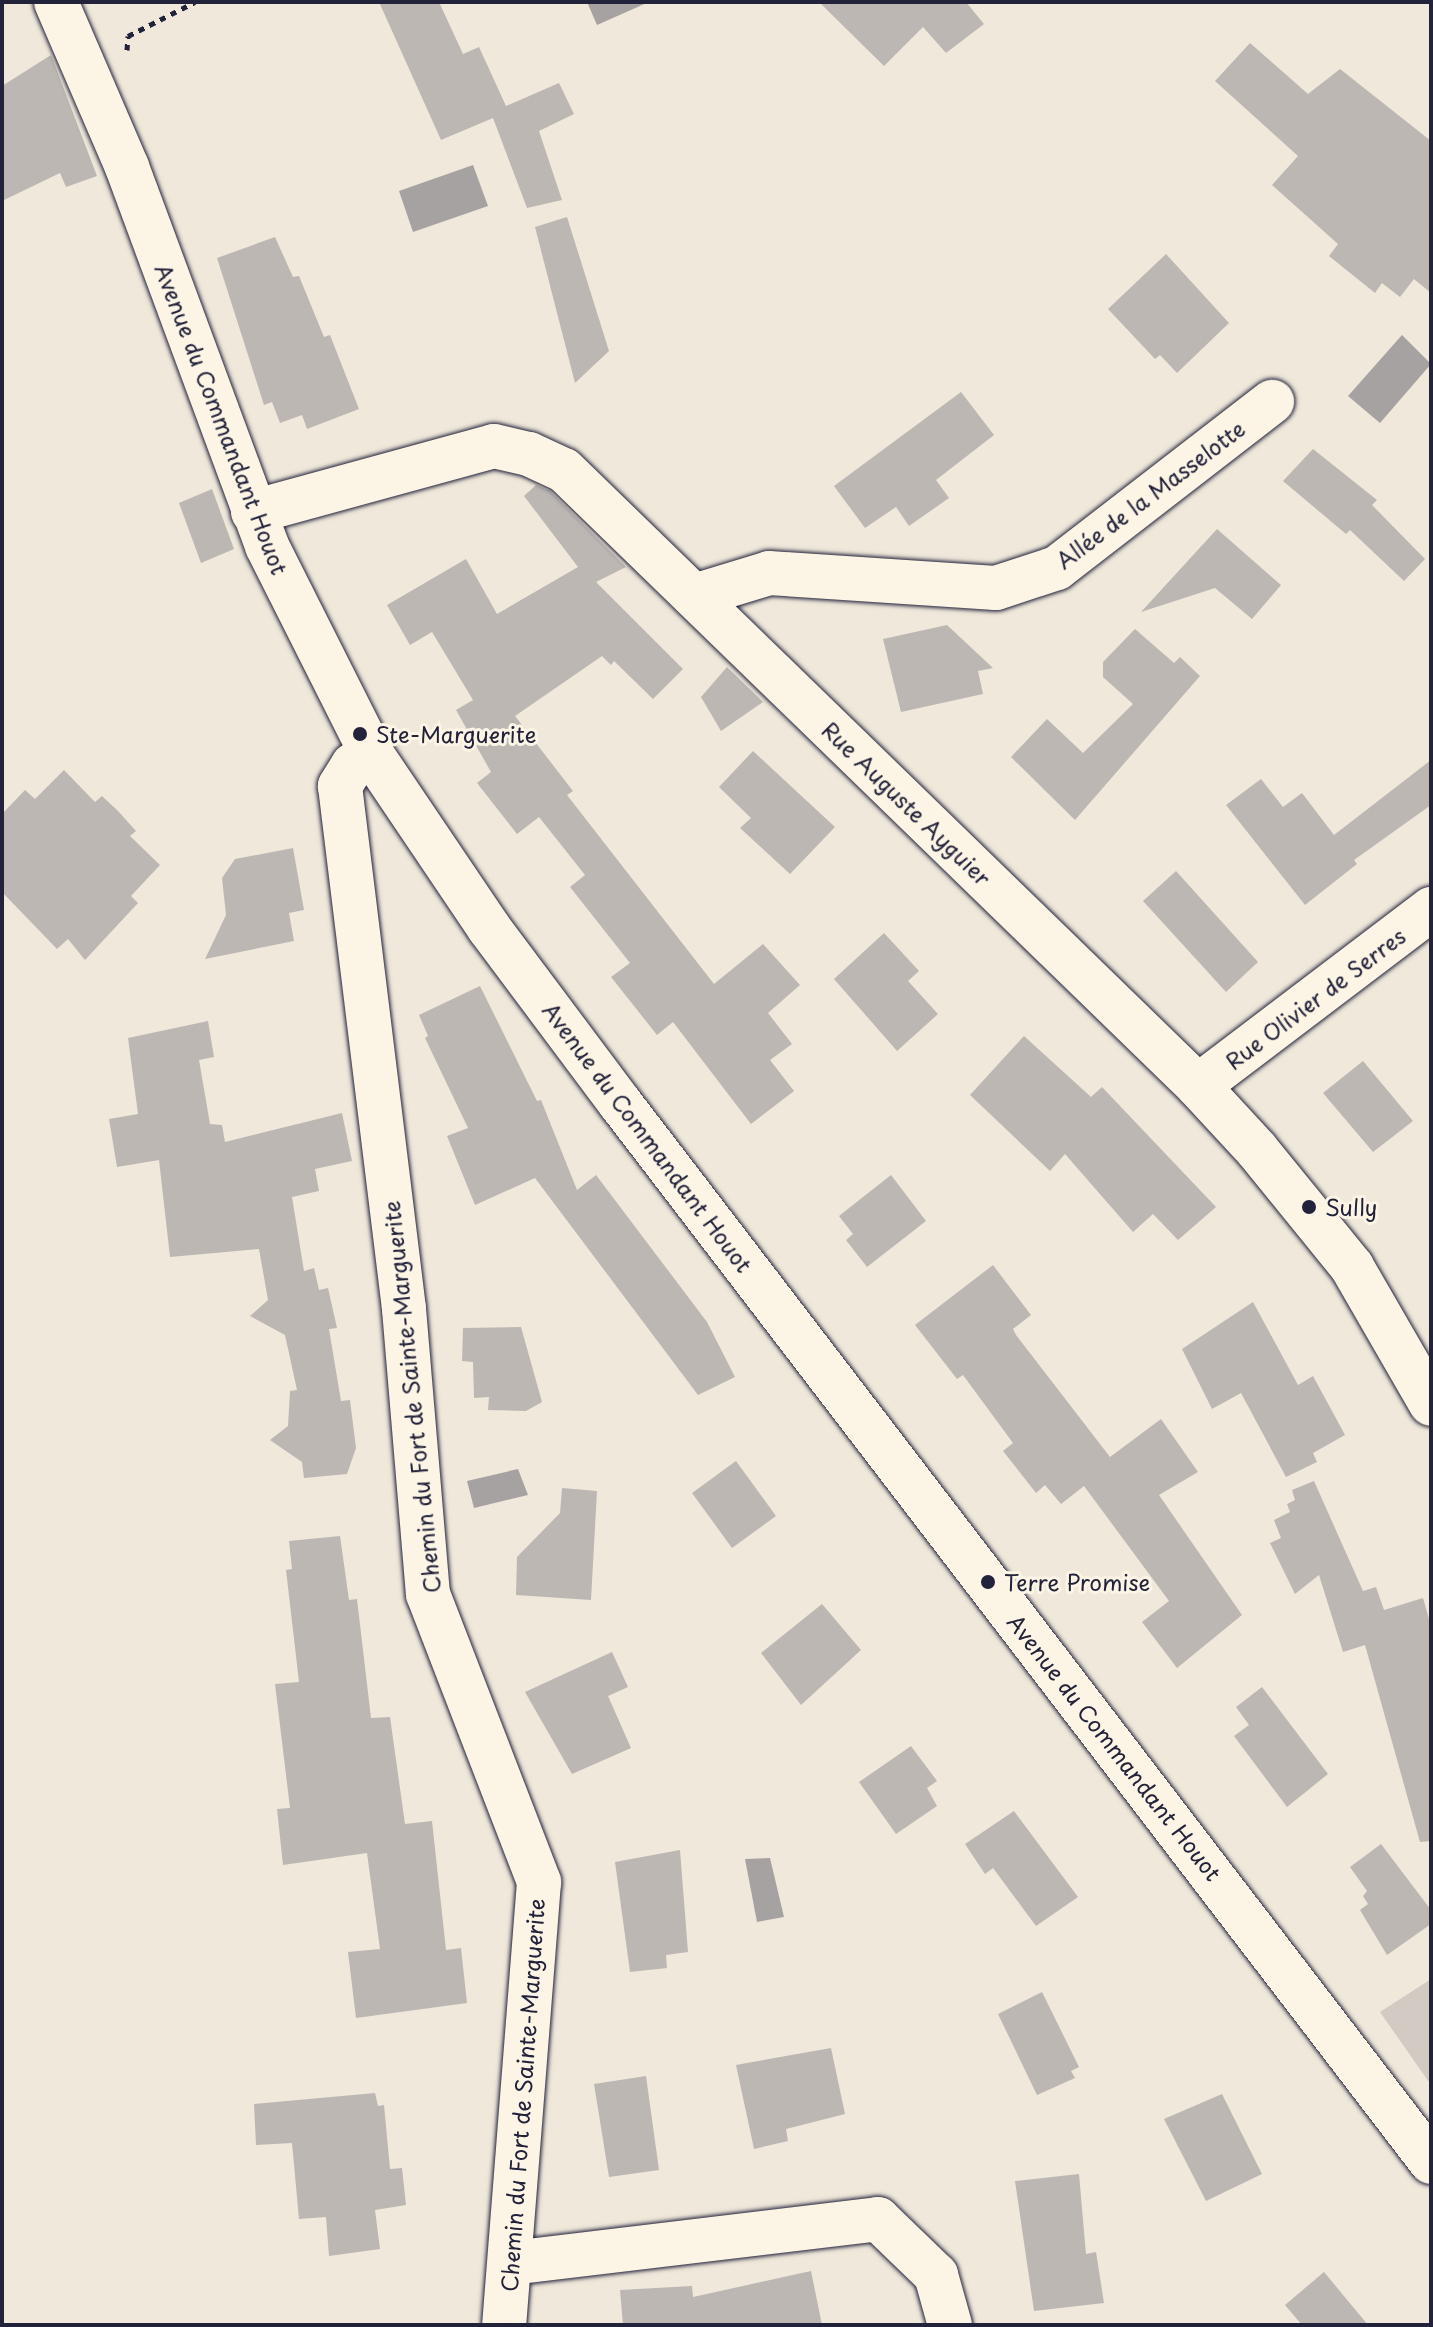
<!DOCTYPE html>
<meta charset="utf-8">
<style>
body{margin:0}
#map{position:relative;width:1433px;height:2327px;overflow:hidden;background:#efe8db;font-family:"Playpen Sans",sans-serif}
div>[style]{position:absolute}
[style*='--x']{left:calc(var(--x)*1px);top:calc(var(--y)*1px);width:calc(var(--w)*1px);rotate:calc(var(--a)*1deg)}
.green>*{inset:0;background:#d1cbc3}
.water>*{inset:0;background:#a6a2a2}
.building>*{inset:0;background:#bcb7b3}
.path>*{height:5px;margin-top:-2.5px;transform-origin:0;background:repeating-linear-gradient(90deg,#22223b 0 6px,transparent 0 12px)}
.roads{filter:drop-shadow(0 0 2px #22223b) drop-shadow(0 0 2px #22223b)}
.minor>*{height:44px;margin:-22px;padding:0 22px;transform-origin:22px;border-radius:22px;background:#fcf5e5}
.major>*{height:44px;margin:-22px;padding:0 22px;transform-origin:22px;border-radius:22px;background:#fcf5e5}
.dots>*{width:22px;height:22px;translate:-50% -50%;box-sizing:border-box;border:4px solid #fcf5e5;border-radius:50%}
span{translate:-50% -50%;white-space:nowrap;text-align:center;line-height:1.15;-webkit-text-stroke:6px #fcf5e5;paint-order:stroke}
.street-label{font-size:22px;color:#22223b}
.poi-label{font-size:22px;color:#22223b}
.left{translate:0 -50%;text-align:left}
.frame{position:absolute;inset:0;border:4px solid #22223b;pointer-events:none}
</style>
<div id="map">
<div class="green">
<i style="clip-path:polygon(1431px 1979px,1431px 2085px,1380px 2012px)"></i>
</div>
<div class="water">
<i style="clip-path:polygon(587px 2px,649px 2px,597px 25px)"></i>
<i style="clip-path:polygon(473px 165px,488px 206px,413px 232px,399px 191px)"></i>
<i style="clip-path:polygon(1402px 335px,1431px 364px,1380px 423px,1348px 396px)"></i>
<i style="clip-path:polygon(518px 1469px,528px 1495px,474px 1508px,467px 1481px)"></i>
<i style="clip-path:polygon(770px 1858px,784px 1917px,757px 1922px,745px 1859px)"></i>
</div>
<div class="building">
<i style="clip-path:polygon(379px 2px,439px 2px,463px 54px,479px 47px,506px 106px,559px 83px,574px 114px,539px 131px,562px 200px,527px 208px,493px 118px,441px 140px)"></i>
<i style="clip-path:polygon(819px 2px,966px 2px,984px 24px,946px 53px,923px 27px,884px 66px)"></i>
<i style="clip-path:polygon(1250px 43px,1308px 94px,1340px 69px,1431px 141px,1431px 293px,1414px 279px,1400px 297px,1382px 283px,1375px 293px,1329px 256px,1338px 244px,1272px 185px,1298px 156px,1215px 81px)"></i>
<i style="clip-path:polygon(51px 55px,97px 176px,66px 187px,60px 173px,2px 201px,2px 86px)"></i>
<i style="clip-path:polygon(567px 217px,609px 351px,575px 383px,535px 227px)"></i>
<i style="clip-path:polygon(275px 237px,293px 277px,299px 276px,324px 337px,330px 335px,359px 409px,307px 429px,302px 415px,280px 423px,272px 402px,264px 405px,217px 258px)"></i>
<i style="clip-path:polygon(1166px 254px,1229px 323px,1177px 373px,1160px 355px,1155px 359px,1108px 309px)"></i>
<i style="clip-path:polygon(961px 392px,994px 435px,936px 480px,949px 498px,909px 526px,896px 507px,865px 528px,834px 486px)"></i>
<i style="clip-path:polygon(1313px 449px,1377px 500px,1372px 505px,1425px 559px,1404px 581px,1350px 530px,1346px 534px,1283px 481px)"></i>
<i style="clip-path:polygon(536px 485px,550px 491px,626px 567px,596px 582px,683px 669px,653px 699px,614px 661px,611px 665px,602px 656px,515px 716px,573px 791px,567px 795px,714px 984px,763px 944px,800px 985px,768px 1013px,792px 1044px,770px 1060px,794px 1091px,751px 1124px,673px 1022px,657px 1035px,611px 977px,630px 963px,570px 887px,585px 875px,539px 817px,517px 834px,477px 783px,491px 772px,456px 710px,473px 700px,432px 632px,410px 645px,387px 605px,466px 559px,497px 614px,578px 567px,524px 496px)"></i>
<i style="clip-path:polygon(212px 489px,234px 549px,201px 563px,179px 503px)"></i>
<i style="clip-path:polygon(1217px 529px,1281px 585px,1252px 619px,1215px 588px,1141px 612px)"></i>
<i style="clip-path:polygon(947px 625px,993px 668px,978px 671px,983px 694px,901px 712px,883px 639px)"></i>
<i style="clip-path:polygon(1135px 629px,1174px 663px,1180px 657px,1200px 676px,1075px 820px,1011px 757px,1047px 719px,1083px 753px,1133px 704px,1103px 677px,1103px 662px)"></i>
<i style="clip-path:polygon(727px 667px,763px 702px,721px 731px,701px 697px)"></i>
<i style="clip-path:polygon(753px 751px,835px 827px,790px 874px,740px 828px,751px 818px,719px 787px)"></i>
<i style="clip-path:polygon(1431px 760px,1431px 805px,1354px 860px,1357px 864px,1305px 905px,1226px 805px,1261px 779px,1283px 807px,1302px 793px,1334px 835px)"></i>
<i style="clip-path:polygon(64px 770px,95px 802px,102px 796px,118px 811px,136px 831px,130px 836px,160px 865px,131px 896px,138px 903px,85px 960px,68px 939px,57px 949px,2px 892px,2px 814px,25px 790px,35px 799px)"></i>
<i style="clip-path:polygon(293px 848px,304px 910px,289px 913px,294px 941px,205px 959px,226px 915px,222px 878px,235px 859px)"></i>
<i style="clip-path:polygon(1176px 871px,1258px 962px,1226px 992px,1143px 901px)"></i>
<i style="clip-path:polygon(884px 933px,919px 971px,908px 981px,938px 1014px,897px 1051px,834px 979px)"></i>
<i style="clip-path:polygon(480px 986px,537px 1101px,541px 1100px,577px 1190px,596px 1175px,707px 1322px,735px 1377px,698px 1395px,535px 1178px,475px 1205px,447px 1136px,468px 1128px,425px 1038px,428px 1036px,419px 1015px)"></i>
<i style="clip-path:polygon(208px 1021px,214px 1057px,199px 1060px,210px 1124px,222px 1125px,225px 1142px,342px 1113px,352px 1161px,315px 1169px,319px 1191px,292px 1197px,304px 1271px,314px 1268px,319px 1290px,328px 1288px,337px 1328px,329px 1329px,341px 1401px,350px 1400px,356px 1448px,347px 1474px,304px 1478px,302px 1462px,270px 1440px,288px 1426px,290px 1391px,297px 1390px,285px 1335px,250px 1316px,268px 1300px,259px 1249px,170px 1257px,159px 1160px,117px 1167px,109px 1119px,138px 1114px,128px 1038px)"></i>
<i style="clip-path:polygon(1024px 1036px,1091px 1097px,1102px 1087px,1216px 1207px,1178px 1240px,1153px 1214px,1133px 1232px,1065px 1154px,1050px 1171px,970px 1095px)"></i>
<i style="clip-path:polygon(1363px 1061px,1413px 1121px,1373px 1152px,1323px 1093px)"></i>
<i style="clip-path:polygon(891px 1175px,926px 1221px,867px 1267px,846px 1240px,853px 1234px,839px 1216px)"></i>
<i style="clip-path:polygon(993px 1265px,1031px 1315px,1013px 1329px,1016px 1335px,1110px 1457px,1161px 1419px,1198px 1472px,1159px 1495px,1242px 1615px,1177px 1668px,1142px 1622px,1169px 1601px,1084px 1486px,1061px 1504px,1045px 1485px,1036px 1493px,1003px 1451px,1013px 1443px,963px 1375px,957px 1379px,915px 1325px)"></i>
<i style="clip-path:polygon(1253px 1302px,1298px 1385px,1313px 1376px,1345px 1435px,1313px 1453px,1317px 1462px,1286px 1477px,1241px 1393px,1212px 1409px,1182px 1349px)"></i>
<i style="clip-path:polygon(521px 1327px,542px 1402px,526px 1411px,488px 1410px,489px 1397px,474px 1398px,473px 1362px,462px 1361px,463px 1328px)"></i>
<i style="clip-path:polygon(736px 1461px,776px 1516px,732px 1548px,692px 1493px)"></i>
<i style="clip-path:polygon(1314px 1481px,1363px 1591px,1376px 1587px,1384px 1610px,1423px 1598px,1431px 1626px,1431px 1841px,1420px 1842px,1365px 1645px,1343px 1652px,1319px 1575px,1295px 1594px,1270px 1543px,1281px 1538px,1274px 1520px,1290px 1512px,1287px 1504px,1295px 1500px,1292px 1490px)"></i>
<i style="clip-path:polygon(562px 1488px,597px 1491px,591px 1600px,516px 1595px,517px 1557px,560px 1513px)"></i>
<i style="clip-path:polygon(340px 1536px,349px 1600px,357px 1599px,371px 1718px,390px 1717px,405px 1824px,432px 1821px,446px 1950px,461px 1948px,467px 2003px,356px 2018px,348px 1952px,380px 1949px,367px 1853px,283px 1865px,277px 1809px,290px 1808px,275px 1684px,299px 1682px,286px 1570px,292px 1569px,289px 1541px)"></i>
<i style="clip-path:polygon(822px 1604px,861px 1650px,801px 1705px,761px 1653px)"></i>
<i style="clip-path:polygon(612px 1652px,628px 1687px,608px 1696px,631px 1748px,572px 1774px,525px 1692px)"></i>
<i style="clip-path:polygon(1262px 1687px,1328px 1774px,1287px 1807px,1234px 1736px,1249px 1725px,1236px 1707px)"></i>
<i style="clip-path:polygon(911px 1746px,937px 1781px,927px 1788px,937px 1806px,896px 1834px,859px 1782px)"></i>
<i style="clip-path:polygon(1014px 1811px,1078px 1897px,1036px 1926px,993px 1868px,985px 1874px,965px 1844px)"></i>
<i style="clip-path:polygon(1381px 1844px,1431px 1910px,1431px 1924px,1387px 1955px,1360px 1910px,1368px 1904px,1363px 1896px,1367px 1891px,1350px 1867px)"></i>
<i style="clip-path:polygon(680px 1850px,688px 1952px,666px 1955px,667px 1968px,630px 1972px,615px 1862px)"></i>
<i style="clip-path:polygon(1042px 1992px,1079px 2067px,1071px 2071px,1075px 2078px,1037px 2095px,998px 2014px)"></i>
<i style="clip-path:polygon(831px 2048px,845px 2114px,786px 2129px,788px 2141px,754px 2149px,736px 2065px)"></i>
<i style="clip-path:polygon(646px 2076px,659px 2170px,609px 2177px,594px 2084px)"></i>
<i style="clip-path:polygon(375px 2093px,378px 2106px,384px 2105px,390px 2169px,402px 2168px,406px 2205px,375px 2210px,380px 2249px,329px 2256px,326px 2217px,299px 2219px,292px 2143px,256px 2145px,254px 2104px)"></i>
<i style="clip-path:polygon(1222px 2094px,1262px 2174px,1206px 2201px,1164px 2119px)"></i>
<i style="clip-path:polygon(1079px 2174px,1086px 2254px,1096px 2252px,1104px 2303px,1034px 2311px,1015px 2181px)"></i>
<i style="clip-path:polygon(811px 2271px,822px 2325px,623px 2325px,620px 2290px,692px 2286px,693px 2297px)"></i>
<i style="clip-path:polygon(1324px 2272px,1368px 2325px,1302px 2325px,1285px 2305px)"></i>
</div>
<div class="path">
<i style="--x:127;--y:50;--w:14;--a:-86"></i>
<i style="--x:128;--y:36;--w:75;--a:-26.9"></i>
</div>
<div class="roads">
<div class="minor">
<i style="--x:253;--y:512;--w:250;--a:-15.3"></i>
<i style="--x:494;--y:446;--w:36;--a:13"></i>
<i style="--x:529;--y:454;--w:38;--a:25"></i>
<i style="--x:564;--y:470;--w:884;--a:44.17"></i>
<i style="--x:1198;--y:1086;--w:87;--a:47.3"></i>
<i style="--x:1257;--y:1150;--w:151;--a:50.9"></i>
<i style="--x:1352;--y:1267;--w:158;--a:60"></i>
<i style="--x:694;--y:596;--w:78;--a:-17"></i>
<i style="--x:769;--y:573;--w:227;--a:3.8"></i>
<i style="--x:996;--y:588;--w:64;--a:-18.2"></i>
<i style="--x:1057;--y:568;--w:272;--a:-37.7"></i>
<i style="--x:371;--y:753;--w:22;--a:146"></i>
<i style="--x:353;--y:765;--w:25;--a:122"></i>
<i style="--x:340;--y:786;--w:527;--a:83.02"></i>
<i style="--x:404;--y:1309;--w:286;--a:85.2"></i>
<i style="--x:428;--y:1594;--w:309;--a:68.9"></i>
<i style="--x:539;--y:1882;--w:444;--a:94.5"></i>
<i style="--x:1198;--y:1086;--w:293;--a:-37.2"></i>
<i style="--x:511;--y:2263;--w:370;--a:-6.8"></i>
<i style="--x:878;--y:2219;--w:81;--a:44"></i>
<i style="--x:936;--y:2275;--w:52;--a:74.4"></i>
</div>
<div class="major">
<i style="--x:56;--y:2;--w:180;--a:66.7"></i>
<i style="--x:127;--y:167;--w:404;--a:69.7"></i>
<i style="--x:267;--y:546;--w:232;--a:63.3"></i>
<i style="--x:371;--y:753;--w:211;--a:56"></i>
<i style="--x:489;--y:928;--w:219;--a:53.2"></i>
<i style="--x:620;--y:1103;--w:1334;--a:52.55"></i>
</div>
</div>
<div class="dots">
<i style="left:360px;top:734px;background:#22223b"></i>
<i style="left:1309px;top:1207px;background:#22223b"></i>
<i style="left:988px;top:1582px;background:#22223b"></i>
</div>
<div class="street-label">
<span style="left:222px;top:419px;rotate:69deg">Avenue du Commandant Houot</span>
<span style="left:1150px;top:494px;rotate:-37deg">Allée de la Masselotte</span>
<span style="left:907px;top:803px;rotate:44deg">Rue Auguste Ayguier</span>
<span style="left:1315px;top:998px;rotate:-37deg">Rue Olivier de Serres</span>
<span style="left:648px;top:1137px;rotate:53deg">Avenue du Commandant Houot</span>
<span style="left:411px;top:1397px;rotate:-96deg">Chemin du Fort de Sainte-Marguerite</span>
<span style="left:1115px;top:1747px;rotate:52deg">Avenue du Commandant Houot</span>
<span style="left:522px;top:2095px;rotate:-86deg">Chemin du Fort de Sainte-Marguerite</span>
</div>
<div class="poi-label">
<span class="left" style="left:376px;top:734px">Ste-Marguerite</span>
<span class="left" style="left:1325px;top:1207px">Sully</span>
<span class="left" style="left:1004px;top:1582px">Terre Promise</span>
</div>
<div class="frame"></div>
</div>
